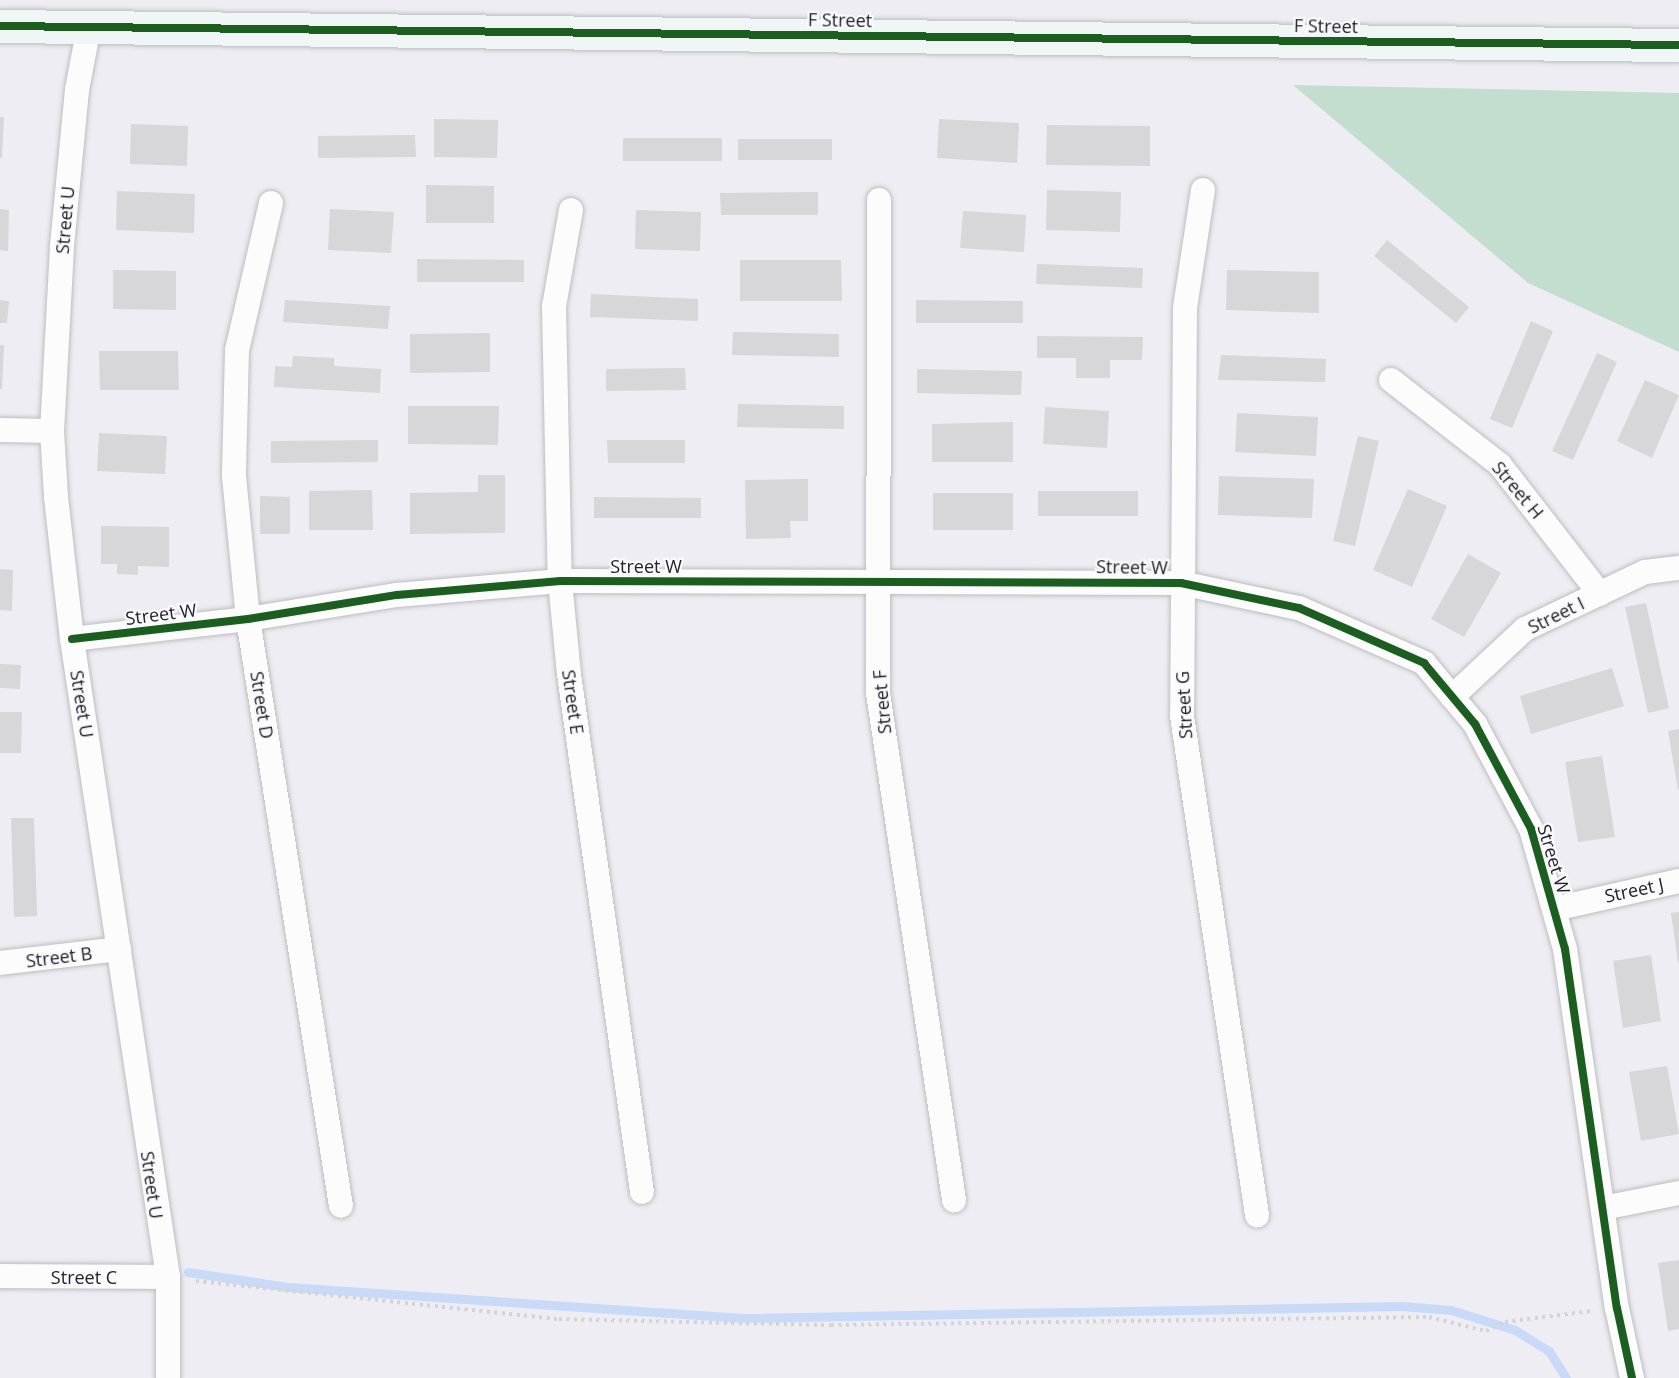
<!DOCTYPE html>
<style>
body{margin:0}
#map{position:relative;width:1679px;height:1378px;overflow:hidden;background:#ededf3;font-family:"Open Sans",sans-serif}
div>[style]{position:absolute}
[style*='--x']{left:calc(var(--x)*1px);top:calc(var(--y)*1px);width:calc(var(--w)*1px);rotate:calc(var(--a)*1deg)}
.green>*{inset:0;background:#c3decf}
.stream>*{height:9px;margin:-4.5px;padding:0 4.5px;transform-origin:4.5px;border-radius:4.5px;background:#c8daf8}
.building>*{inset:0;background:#d6d6db}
.path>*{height:4px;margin-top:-2px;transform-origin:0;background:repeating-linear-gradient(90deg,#d4d4d6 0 3px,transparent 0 7.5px)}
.roads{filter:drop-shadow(0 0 2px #bdbdc1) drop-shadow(0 0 2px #bdbdc1)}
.street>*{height:24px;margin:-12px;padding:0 12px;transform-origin:12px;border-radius:12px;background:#fcfcfd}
.secondary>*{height:33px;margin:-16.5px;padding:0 16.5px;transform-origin:16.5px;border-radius:16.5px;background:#f0f6f6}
.cycleway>*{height:8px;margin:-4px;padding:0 4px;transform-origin:4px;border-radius:4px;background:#1b5e20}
span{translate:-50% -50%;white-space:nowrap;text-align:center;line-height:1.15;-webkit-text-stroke:4.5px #f9f9ff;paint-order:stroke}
.street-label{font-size:18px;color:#232326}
</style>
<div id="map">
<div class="green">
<i style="clip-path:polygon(1293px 85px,1679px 93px,1679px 352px,1528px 283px)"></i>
</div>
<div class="stream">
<i style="--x:188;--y:1272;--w:101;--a:8.5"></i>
<i style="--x:288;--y:1287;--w:456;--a:3.9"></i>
<i style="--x:743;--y:1318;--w:659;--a:-1.04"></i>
<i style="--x:1402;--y:1306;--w:49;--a:4.7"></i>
<i style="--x:1451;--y:1310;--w:67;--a:17.4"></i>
<i style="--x:1515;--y:1330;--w:40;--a:32"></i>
<i style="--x:1549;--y:1351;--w:32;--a:58"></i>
</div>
<div class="building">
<i style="clip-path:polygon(0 117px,4px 117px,2px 158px,0 158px)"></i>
<i style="clip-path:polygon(434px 119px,498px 120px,497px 158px,434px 157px)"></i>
<i style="clip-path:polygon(939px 119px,1019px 123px,1017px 163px,937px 158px)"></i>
<i style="clip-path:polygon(131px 124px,188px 126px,187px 166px,130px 164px)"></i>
<i style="clip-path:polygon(1047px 125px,1150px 126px,1150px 166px,1046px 165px)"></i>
<i style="clip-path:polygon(415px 135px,416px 157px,318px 158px,318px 136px)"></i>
<i style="clip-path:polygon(623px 138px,722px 138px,722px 161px,623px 161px)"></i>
<i style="clip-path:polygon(738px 139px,832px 139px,832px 160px,738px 160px)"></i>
<i style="clip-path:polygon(426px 185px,494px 186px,494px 223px,426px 223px)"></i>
<i style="clip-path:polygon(1047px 190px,1121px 192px,1120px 232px,1046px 230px)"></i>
<i style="clip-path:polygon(117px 191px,195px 194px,194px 233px,116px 230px)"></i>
<i style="clip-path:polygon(818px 192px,818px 215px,721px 215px,720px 193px)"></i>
<i style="clip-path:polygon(0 209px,9px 210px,8px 251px,0 250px)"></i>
<i style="clip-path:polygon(330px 209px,394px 212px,391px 253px,328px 250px)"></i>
<i style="clip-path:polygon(636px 210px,701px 212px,700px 251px,635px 249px)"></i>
<i style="clip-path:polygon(963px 211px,1026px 215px,1024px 252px,960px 248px)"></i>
<i style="clip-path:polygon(1387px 240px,1469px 307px,1456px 323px,1374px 256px)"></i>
<i style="clip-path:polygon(417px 259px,524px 260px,524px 282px,417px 282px)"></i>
<i style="clip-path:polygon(740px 260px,841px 260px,842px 301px,740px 301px)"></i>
<i style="clip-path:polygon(1037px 264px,1143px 268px,1142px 288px,1036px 284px)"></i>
<i style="clip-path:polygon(113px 270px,176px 271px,176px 310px,113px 309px)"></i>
<i style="clip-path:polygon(1227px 270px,1319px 272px,1319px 313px,1226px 310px)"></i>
<i style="clip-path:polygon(591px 294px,698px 299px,698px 321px,590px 317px)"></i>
<i style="clip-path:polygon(0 300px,9px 301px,7px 323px,0 323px)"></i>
<i style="clip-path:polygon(285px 300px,390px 306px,388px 329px,283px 322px)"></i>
<i style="clip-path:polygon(916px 300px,1023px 301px,1023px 323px,916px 323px)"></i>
<i style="clip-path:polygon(1531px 321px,1553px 331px,1512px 428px,1490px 419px)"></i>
<i style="clip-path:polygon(733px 332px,839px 334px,839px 357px,732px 355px)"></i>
<i style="clip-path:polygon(490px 333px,490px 372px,410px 373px,410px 334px)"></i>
<i style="clip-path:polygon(1037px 336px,1143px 337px,1142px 360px,1110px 360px,1110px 378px,1076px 378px,1076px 358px,1037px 358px)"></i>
<i style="clip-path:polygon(0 345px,4px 345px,2px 389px,0 389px)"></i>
<i style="clip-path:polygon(99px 351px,178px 351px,179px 390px,100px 390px)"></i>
<i style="clip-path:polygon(1597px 353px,1617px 362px,1573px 460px,1552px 451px)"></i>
<i style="clip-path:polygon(1221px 355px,1326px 359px,1325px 382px,1218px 380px)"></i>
<i style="clip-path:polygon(293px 356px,334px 358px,334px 366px,381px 369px,380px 393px,274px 387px,275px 366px,292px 367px)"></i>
<i style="clip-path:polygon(685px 368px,686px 390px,606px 391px,606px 369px)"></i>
<i style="clip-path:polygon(917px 369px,1022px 371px,1021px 395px,917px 393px)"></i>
<i style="clip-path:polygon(1645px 380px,1679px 395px,1652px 458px,1617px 441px)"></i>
<i style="clip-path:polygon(738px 404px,844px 406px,844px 429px,737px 427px)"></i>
<i style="clip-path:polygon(408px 406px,499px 406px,498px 445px,408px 444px)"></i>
<i style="clip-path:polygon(1045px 407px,1109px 411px,1107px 448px,1043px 444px)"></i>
<i style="clip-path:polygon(1237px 413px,1318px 417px,1316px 456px,1235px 452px)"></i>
<i style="clip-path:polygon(1013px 422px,1013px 462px,932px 462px,932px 424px)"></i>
<i style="clip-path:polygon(99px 433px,167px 436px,165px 474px,97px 471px)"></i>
<i style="clip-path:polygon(1358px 436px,1379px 441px,1355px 546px,1333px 541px)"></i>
<i style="clip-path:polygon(378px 440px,378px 462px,271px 463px,271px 441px)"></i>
<i style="clip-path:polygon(607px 440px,685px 440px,685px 463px,608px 463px)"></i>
<i style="clip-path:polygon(478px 475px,505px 475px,505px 533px,410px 534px,410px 493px,478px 492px)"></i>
<i style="clip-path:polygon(1219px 476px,1314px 479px,1312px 518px,1218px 515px)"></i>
<i style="clip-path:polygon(808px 479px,808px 521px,790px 521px,791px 538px,746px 539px,745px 480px)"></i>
<i style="clip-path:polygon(1408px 489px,1447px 506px,1412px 587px,1373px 570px)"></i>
<i style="clip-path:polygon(372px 490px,373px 530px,309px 530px,309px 491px)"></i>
<i style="clip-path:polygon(1038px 491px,1138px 491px,1138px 516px,1038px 516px)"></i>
<i style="clip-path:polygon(933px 493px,1013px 493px,1013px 530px,933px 530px)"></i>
<i style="clip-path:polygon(260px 496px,290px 497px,290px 534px,260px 534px)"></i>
<i style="clip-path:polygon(594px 497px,701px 498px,701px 518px,594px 518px)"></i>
<i style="clip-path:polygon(101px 526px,169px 527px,169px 567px,138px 566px,138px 575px,117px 574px,117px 564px,101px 564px)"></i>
<i style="clip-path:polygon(1468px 554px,1501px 573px,1464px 637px,1431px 619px)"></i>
<i style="clip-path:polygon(0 569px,13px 570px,12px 611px,0 610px)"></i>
<i style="clip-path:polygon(1646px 603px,1669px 708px,1648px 713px,1625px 607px)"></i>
<i style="clip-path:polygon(0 664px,21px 665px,20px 689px,0 688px)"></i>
<i style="clip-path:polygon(1612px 668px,1624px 706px,1531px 734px,1520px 696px)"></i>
<i style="clip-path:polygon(0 712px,22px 712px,21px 753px,0 753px)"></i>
<i style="clip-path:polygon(1679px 729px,1679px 790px,1678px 790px,1668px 731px)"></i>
<i style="clip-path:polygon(1602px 756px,1615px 837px,1578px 842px,1565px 762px)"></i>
<i style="clip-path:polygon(11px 818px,34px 818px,37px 916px,14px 917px)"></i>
<i style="clip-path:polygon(1679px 912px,1679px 963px,1678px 963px,1671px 913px)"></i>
<i style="clip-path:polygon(1651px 955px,1661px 1021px,1623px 1028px,1613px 961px)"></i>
<i style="clip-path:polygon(1667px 1066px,1679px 1134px,1641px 1141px,1629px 1072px)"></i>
<i style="clip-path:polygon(1679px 1260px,1679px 1329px,1668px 1331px,1658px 1263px)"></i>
</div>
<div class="path">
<i style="--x:196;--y:1281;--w:365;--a:6"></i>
<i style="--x:559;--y:1319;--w:272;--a:1.3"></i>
<i style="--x:831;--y:1325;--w:598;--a:-0.77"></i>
<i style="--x:1429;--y:1317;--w:59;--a:13.8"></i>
<i style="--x:1486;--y:1331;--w:21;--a:-25"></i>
<i style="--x:1505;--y:1322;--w:87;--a:-7.3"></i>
</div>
<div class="roads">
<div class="street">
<i style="--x:89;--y:27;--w:64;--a:100.8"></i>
<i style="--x:77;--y:90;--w:158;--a:95.5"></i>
<i style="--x:62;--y:247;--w:184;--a:93.1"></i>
<i style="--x:52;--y:431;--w:66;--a:86.5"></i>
<i style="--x:56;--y:497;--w:143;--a:83.6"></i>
<i style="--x:72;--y:639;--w:645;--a:81.44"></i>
<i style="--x:168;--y:1277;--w:101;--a:90"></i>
<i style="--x:1203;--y:190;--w:119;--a:98.7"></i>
<i style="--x:1185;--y:308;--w:408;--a:90.4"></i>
<i style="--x:1182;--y:716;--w:505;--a:81.45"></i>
<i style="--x:879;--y:200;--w:493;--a:90.1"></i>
<i style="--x:878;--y:693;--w:513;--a:81.47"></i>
<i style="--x:271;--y:203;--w:151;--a:103"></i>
<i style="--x:237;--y:350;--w:126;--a:91.4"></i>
<i style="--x:234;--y:476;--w:144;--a:84.4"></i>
<i style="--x:248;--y:619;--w:594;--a:81"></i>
<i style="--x:571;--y:210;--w:97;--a:100"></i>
<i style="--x:554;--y:306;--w:275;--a:88.8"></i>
<i style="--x:560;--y:581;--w:93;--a:84.5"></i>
<i style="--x:569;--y:674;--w:523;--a:81.98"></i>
<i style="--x:1391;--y:380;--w:138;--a:37.9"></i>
<i style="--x:1500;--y:465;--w:163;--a:52.2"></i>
<i style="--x:0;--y:430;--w:52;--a:1.1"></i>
<i style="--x:72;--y:639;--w:177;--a:-6.5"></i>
<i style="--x:248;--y:619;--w:151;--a:-9.2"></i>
<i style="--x:397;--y:595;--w:164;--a:-4.9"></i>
<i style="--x:560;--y:581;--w:621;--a:0.18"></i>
<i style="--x:1181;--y:583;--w:121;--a:12"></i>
<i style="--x:1299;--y:608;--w:137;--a:23.7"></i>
<i style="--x:1424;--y:663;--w:80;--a:50.1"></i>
<i style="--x:1475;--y:724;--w:119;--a:61.9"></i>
<i style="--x:1531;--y:829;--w:125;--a:74.2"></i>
<i style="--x:1565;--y:949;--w:363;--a:81.8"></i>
<i style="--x:1617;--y:1308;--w:72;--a:77.9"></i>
<i style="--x:1452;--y:697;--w:100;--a:-43"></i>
<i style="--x:1525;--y:629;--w:133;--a:-25.4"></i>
<i style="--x:1645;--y:572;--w:34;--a:-7"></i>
<i style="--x:1554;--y:909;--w:128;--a:-12.6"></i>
<i style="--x:0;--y:963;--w:120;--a:-6.7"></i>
<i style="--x:1603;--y:1208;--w:77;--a:-11.2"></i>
<i style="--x:0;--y:1276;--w:168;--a:0.3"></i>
</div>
<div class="secondary">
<i style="--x:0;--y:26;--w:1679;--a:0.65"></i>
</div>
</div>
<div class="cycleway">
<i style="--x:0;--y:26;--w:1679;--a:0.65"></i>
<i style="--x:72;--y:639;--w:177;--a:-6.5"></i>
<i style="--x:248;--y:619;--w:151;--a:-9.2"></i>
<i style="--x:397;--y:595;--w:164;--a:-4.9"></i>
<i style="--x:560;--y:581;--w:621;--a:0.18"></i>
<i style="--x:1181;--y:583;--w:121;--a:12"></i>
<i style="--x:1299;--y:608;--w:137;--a:23.7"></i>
<i style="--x:1424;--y:663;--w:80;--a:50.1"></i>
<i style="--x:1475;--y:724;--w:119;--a:61.9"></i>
<i style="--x:1531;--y:829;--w:125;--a:74.2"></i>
<i style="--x:1565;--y:949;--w:363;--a:81.8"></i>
<i style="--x:1617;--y:1308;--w:72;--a:77.9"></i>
</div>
<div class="street-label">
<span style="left:840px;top:20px;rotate:1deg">F Street</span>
<span style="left:1326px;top:26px;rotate:1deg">F Street</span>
<span style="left:65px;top:220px;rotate:-85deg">Street U</span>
<span style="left:1518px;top:490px;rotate:50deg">Street H</span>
<span style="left:646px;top:566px">Street W</span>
<span style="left:1132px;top:567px;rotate:1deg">Street W</span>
<span style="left:161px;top:614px;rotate:-7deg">Street W</span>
<span style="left:1556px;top:615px;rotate:-26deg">Street I</span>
<span style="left:573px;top:702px;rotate:82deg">Street E</span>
<span style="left:882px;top:702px;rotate:-95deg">Street F</span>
<span style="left:82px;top:704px;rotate:81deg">Street U</span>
<span style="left:262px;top:705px;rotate:81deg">Street D</span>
<span style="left:1184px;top:705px;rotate:-93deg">Street G</span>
<span style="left:1554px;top:859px;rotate:73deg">Street W</span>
<span style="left:1634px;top:890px;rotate:-12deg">Street J</span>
<span style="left:59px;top:957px;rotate:-7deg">Street B</span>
<span style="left:152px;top:1185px;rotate:82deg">Street U</span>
<span style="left:84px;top:1277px">Street C</span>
</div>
</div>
